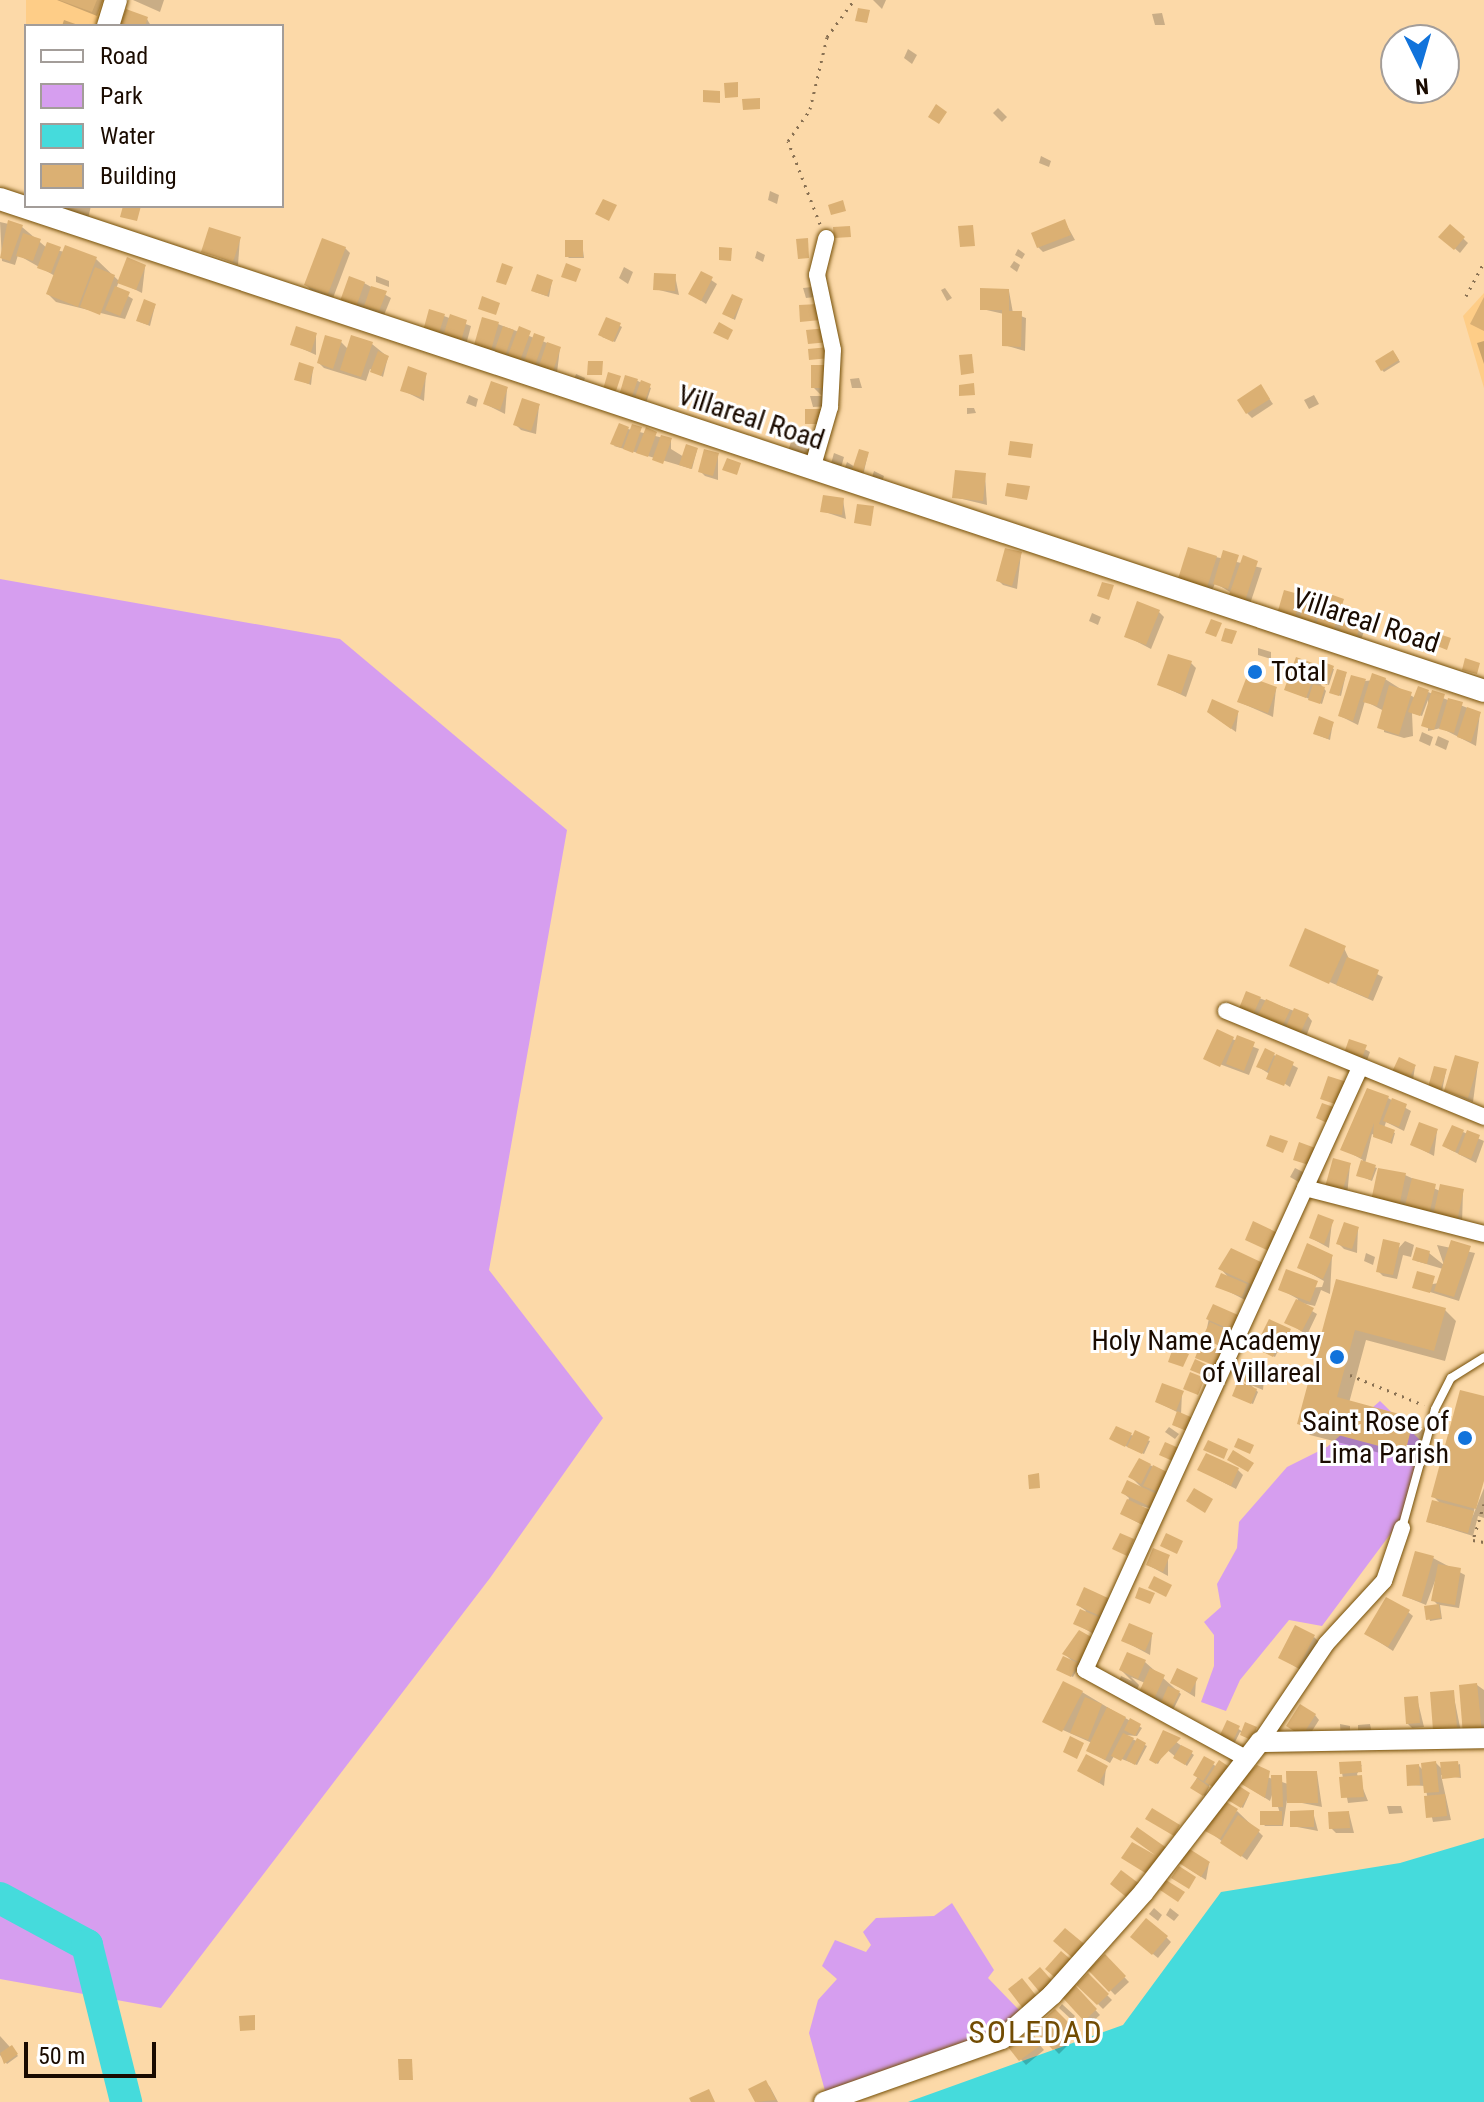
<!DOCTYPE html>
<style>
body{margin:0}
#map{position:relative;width:1484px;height:2102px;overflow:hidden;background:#fcd9a8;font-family:"Roboto Condensed",sans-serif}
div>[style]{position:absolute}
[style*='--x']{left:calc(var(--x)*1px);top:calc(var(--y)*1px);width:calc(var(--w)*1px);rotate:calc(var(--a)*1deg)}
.built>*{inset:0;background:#fecd87}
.green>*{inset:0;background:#d69eef}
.water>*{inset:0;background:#45dbdc}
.shadow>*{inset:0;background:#0003}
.river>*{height:32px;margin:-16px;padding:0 16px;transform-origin:16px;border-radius:16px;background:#45dbdc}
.building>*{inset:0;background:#dbb073}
.path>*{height:3px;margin-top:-1.5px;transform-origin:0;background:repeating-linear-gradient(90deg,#897153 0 2px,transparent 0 8px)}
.roads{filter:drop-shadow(0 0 2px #744e06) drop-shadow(0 0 2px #744e06)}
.service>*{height:8px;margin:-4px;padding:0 4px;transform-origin:4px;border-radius:4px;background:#fff}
.minor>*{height:16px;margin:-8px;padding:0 8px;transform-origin:8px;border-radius:8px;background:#fff}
.tertiary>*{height:20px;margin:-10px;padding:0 10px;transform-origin:10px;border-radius:10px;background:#fff}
.secondary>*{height:22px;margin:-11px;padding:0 11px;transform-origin:11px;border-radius:11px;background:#fff}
.dots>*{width:22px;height:22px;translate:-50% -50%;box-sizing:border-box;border:4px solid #fff;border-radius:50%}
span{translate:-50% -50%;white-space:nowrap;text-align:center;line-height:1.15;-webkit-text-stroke:6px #fff;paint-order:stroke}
.street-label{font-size:28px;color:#1a0b00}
.poi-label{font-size:28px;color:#1a0b00}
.left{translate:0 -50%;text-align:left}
.right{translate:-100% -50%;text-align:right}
.quarter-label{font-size:32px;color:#724c03;letter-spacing:2px}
.legend{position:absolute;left:24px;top:24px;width:260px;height:184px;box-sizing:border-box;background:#fff;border:2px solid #a39d99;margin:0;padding:10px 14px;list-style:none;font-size:24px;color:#1a0b00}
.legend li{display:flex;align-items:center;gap:16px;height:40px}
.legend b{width:40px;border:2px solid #a39d99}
.north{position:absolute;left:1380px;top:24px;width:80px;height:80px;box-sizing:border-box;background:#fff;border:2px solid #a39d99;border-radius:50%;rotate:175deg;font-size:22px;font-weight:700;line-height:32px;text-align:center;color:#1a0b00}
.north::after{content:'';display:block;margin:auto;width:28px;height:36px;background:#1173db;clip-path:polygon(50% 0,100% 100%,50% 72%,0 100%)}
.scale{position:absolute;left:24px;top:2042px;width:132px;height:36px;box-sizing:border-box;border:4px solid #1a0b00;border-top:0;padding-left:10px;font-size:24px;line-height:28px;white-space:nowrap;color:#1a0b00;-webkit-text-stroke:6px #fff;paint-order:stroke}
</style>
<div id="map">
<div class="built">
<i style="clip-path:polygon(26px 0,105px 0,97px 26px,26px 26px,26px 40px)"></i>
<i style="clip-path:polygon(1484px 293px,1484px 388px,1463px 316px)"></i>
</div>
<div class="green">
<i style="clip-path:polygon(0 579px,340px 639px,567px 830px,489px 1270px,603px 1418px,490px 1578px,161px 2008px,0 1979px)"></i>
<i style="clip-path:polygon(1380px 1401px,1420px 1440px,1406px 1513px,1322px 1626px,1289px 1620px,1240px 1680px,1226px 1711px,1201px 1702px,1214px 1666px,1214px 1635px,1204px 1622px,1221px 1607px,1217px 1584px,1237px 1548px,1239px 1522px,1287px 1467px,1327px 1447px)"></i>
<i style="clip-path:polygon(952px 1903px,994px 1970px,988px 1978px,1022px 2013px,995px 2039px,827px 2098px,809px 2033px,818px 2000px,837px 1979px,822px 1966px,835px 1940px,866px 1952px,871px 1945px,863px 1932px,876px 1918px,934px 1916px)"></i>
</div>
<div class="water">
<i style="clip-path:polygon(1484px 1838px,1484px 2102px,908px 2102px,1123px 2025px,1221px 1892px,1400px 1863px)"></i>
</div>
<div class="shadow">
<i style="clip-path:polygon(57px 0,103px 0,97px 16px)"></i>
<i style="clip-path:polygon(133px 0,164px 0,160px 12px)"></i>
<i style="clip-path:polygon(873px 0,886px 0,882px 9px)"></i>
<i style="clip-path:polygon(1162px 13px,1165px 25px,1155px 25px,1152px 14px)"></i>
<i style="clip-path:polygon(147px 19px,151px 26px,122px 24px)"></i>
<i style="clip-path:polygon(64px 20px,81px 26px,62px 26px)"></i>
<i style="clip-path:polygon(908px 49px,917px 55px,912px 64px,904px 58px)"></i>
<i style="clip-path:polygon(998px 108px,1007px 117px,1002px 122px,993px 113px)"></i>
<i style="clip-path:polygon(1041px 156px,1051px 161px,1049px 167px,1039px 163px)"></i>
<i style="clip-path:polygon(770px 191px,779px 195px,777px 204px,768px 200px)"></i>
<i style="clip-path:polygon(63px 206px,91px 206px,87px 223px,62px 212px)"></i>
<i style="clip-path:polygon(0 222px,22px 227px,47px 248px,96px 259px,119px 281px,116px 289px,133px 299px,125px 319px,56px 302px,48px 294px,55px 276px,18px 255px,15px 265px,2px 261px)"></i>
<i style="clip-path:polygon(1065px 222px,1075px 240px,1043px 252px,1038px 247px)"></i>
<i style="clip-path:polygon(1450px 226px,1468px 243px,1460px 253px,1441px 236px)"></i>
<i style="clip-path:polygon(240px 238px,238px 265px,203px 251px)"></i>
<i style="clip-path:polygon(582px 242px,584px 258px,569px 258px,567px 256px)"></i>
<i style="clip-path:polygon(345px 248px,350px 253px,333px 298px,311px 290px,306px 285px)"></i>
<i style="clip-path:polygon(1018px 249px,1025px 254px,1022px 259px,1015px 255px)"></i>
<i style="clip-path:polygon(757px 251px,765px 255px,763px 262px,755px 258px)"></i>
<i style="clip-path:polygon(1014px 261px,1020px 265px,1017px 272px,1010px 267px)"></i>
<i style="clip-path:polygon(145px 267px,142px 293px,120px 282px)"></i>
<i style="clip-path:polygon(624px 267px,633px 272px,628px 284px,619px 278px)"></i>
<i style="clip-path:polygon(701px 273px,717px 284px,706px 304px,691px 294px)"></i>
<i style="clip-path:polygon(376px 276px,389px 281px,389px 287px,376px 282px)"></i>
<i style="clip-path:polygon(675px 276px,679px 295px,655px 289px)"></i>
<i style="clip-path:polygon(552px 281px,549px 297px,535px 292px)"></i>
<i style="clip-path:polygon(364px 283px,391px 298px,384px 315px,342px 301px)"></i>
<i style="clip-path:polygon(812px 287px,815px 297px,806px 298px,803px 288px)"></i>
<i style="clip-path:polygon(945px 288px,952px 298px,947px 301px,941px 290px)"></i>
<i style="clip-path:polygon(1009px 291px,1013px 313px,1026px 318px,1025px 351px,1004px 345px,1004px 314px,982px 309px)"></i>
<i style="clip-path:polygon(742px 301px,735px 320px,726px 315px)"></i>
<i style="clip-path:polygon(155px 306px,150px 326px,140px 322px)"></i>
<i style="clip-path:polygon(444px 316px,471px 326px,466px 345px,430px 336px)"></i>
<i style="clip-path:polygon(607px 319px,622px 327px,615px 342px,602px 337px)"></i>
<i style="clip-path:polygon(498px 324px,560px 348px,556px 381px,481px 349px)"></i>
<i style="clip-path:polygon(316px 335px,316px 355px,292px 344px)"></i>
<i style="clip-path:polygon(1484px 341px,1484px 364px,1477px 343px)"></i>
<i style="clip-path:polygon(341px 342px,349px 350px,372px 344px,388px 357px,383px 377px,370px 369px,366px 381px,324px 368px,319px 363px)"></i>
<i style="clip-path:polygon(1395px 354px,1400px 362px,1384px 372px,1382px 370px)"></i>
<i style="clip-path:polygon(313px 368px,311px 385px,296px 379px)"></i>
<i style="clip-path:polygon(831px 372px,831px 406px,813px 407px,810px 396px,822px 396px,813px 387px)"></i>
<i style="clip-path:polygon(426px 374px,424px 401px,402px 390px)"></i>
<i style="clip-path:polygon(576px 374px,585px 378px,581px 387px,573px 383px)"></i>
<i style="clip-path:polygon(850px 379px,859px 378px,862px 388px,852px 388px)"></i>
<i style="clip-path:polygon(636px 380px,651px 388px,645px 406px,622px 400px)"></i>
<i style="clip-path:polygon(1261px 387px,1273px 404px,1252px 418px,1247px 413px)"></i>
<i style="clip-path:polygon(507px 389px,505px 414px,485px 404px)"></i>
<i style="clip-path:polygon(469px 395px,478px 399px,476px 407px,466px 403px)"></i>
<i style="clip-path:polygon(1314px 395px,1319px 404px,1309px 409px,1304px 400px)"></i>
<i style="clip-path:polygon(539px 406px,536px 434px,521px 430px,516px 425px)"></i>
<i style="clip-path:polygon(967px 408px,974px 408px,976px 413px,967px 414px)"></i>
<i style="clip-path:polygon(628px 429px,671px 440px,671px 449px,684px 457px,697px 450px,692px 469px,614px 446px)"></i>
<i style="clip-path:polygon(792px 439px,813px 451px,812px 460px,788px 451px)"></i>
<i style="clip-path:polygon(834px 453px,844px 457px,840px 471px,830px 467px)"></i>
<i style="clip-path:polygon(868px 454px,862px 480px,843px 473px,847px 462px,855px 467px)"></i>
<i style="clip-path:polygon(718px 455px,718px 480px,705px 476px,700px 471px)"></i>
<i style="clip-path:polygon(874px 471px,884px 476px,881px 484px,871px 480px)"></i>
<i style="clip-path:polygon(985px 475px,987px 505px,954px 497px)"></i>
<i style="clip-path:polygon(843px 500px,846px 519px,822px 511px)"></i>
<i style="clip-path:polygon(1021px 554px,1017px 589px,1003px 585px,998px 580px)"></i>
<i style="clip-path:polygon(1216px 557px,1262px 568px,1250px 604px,1215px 583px,1210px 597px,1183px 590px)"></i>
<i style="clip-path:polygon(1329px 596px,1366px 625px,1359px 646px,1282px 625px,1301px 597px,1319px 612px,1319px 623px)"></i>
<i style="clip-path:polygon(1159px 612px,1164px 617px,1151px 649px,1126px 636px)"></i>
<i style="clip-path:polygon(1092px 613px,1101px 617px,1098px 625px,1089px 621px)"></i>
<i style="clip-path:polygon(1258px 648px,1271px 652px,1271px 659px,1258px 655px)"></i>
<i style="clip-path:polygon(1191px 663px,1196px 668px,1186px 697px,1160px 685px)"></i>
<i style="clip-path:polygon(1317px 666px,1334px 669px,1329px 685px,1318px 681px,1326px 691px,1322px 704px,1287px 690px)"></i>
<i style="clip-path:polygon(1346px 674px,1341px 696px,1334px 694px)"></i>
<i style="clip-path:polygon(1385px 679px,1415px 698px,1428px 692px,1480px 713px,1476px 746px,1441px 728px,1428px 731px,1428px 700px,1422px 716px,1412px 713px,1413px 736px,1404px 738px,1384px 732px,1384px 711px,1365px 701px,1358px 725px,1340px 716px,1365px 681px)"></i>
<i style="clip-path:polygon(1276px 689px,1273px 717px,1239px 702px)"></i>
<i style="clip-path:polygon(1238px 713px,1236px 732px,1215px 717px)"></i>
<i style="clip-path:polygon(1333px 723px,1330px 740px,1315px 734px)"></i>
<i style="clip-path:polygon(1422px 732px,1433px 737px,1430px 746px,1419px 741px)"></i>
<i style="clip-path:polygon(1438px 736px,1449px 741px,1446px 750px,1435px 745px)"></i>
<i style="clip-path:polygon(1344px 948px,1350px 961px,1383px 977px,1373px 1001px,1291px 965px)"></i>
<i style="clip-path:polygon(1259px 998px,1308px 1016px,1312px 1021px,1304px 1042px,1245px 1016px)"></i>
<i style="clip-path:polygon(1232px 1039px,1259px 1049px,1249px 1075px,1206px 1059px)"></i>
<i style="clip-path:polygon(1350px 1041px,1370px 1052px,1365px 1066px)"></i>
<i style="clip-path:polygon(1274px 1055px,1298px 1068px,1290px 1087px,1260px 1068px)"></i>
<i style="clip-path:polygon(1478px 1064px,1473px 1102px,1446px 1091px)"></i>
<i style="clip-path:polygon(1415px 1067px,1412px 1086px,1398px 1078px)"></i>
<i style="clip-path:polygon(1446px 1071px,1442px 1091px,1432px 1088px)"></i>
<i style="clip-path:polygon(1388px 1098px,1411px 1111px,1404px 1131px,1386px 1122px,1384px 1128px,1395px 1133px,1392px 1144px,1372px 1134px,1365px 1164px,1377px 1168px,1372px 1181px,1358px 1175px,1363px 1160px,1343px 1149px)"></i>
<i style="clip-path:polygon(1437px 1131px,1434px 1156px,1413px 1145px)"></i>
<i style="clip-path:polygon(1463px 1132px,1484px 1141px,1476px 1163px,1447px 1148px)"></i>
<i style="clip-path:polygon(1350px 1165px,1347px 1196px,1327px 1186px)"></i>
<i style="clip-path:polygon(1295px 1168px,1307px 1174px,1304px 1185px,1290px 1177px)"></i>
<i style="clip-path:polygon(1405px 1175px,1440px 1191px,1463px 1191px,1462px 1225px,1378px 1205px)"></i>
<i style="clip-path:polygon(1332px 1222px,1329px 1248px,1311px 1238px)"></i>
<i style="clip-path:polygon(1358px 1228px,1357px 1253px,1344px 1249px,1339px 1244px)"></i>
<i style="clip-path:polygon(1405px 1241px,1414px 1245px,1411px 1257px,1403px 1255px,1397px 1279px,1383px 1276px,1378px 1271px)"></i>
<i style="clip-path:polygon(1437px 1245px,1475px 1253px,1459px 1301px,1414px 1287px,1439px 1283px,1443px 1269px,1416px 1261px,1429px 1253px,1444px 1265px)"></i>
<i style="clip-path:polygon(1366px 1253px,1375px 1257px,1373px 1265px,1364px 1261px)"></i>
<i style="clip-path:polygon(1332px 1256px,1330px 1294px,1321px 1290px,1315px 1306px,1297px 1302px,1317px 1314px,1307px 1335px,1287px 1322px,1298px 1299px,1280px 1289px,1322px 1287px,1324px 1281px,1299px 1267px)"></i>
<i style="clip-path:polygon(1220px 1268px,1267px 1269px,1247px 1301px,1218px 1286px,1230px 1279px)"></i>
<i style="clip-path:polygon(1338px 1282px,1445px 1310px,1456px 1321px,1445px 1361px,1366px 1340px,1349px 1403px,1413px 1420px,1424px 1431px,1415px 1462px,1310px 1435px,1299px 1424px)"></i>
<i style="clip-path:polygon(1237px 1317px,1237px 1333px,1224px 1328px,1234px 1338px,1228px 1351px,1205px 1338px,1209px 1318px)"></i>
<i style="clip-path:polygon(1290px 1331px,1288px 1349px,1272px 1342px,1279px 1349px,1275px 1357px,1259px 1350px,1274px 1345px,1263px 1335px)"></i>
<i style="clip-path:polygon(1265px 1368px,1263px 1390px,1251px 1385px,1258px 1392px,1253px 1404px,1236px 1397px,1252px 1389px,1242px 1379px)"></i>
<i style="clip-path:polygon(1182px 1393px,1181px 1415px,1189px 1432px,1176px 1426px,1179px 1413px,1157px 1402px)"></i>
<i style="clip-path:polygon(1484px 1398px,1484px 1473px,1472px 1518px,1484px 1488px,1484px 1518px,1478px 1516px,1473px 1536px,1428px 1522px,1442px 1505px,1433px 1496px)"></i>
<i style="clip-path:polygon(1169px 1427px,1179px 1434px,1175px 1439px,1165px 1432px)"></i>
<i style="clip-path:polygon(1131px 1435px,1150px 1441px,1144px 1454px,1114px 1441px)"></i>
<i style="clip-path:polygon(1150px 1465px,1166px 1474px,1157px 1510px,1133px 1504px,1148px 1528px,1122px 1514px,1129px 1498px,1123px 1493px,1144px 1490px,1133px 1479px)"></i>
<i style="clip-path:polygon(1200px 1470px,1238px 1470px,1243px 1475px,1236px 1489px)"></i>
<i style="clip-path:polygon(1168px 1556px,1168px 1576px,1148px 1565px)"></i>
<i style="clip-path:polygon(1433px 1558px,1465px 1575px,1459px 1608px,1440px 1605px,1442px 1619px,1430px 1621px,1426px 1608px,1439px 1606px,1433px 1600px,1438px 1573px,1426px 1605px,1404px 1596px)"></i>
<i style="clip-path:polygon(1107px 1599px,1112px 1604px,1099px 1637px,1076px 1624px,1086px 1611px,1078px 1605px)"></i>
<i style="clip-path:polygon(1408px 1612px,1413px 1616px,1393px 1651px,1367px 1634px)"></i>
<i style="clip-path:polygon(1080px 1633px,1080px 1664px,1073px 1677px,1060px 1671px,1073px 1662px,1064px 1653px)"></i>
<i style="clip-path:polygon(1152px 1635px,1150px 1655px,1124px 1641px)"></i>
<i style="clip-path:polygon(1314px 1637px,1319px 1642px,1304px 1672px,1281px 1658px)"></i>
<i style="clip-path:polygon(1145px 1662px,1181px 1694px,1172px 1712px,1144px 1692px,1145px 1683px,1131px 1677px,1139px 1685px,1136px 1693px,1118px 1684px,1121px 1676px,1132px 1681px,1121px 1670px)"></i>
<i style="clip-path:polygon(1196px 1679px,1195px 1697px,1172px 1683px)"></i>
<i style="clip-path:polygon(1477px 1685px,1484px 1690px,1484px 1738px,1470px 1739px)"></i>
<i style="clip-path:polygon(1082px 1692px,1142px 1728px,1137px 1736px,1124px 1735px,1147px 1746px,1137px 1765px,1114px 1756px,1110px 1763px,1088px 1750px,1092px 1743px,1045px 1722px)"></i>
<i style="clip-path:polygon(1453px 1692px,1461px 1732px,1440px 1734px)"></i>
<i style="clip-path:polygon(1417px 1698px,1424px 1727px,1412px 1728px,1407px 1723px)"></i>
<i style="clip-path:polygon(1315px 1715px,1319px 1720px,1307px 1739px,1293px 1730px)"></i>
<i style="clip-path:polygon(1228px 1722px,1243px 1732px,1256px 1729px,1253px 1740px,1240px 1732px,1234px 1744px,1223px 1738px)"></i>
<i style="clip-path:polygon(1340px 1724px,1350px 1726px,1350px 1740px,1341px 1739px)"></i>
<i style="clip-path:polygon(1370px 1724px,1372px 1734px,1358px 1733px,1358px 1725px)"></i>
<i style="clip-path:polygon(1164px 1733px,1194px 1755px,1187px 1766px,1166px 1749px,1158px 1764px,1153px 1761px)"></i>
<i style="clip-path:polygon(1205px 1759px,1217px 1767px,1205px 1796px,1193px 1787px)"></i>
<i style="clip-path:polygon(1436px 1763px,1443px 1770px,1460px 1764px,1461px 1778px,1441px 1775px,1451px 1820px,1433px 1822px,1425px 1786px,1409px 1785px,1419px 1766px,1424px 1771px)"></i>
<i style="clip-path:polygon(1362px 1765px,1357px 1774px,1368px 1801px,1348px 1803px,1342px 1773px)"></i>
<i style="clip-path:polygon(1106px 1768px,1104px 1786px,1079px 1770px)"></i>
<i style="clip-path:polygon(1249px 1771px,1288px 1784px,1317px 1773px,1322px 1807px,1287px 1800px,1283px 1826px,1264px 1826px,1280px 1813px,1273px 1792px,1270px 1801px,1240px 1782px)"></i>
<i style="clip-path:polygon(1249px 1795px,1243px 1808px,1231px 1801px)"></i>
<i style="clip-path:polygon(1387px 1806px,1401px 1806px,1403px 1813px,1389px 1814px)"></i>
<i style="clip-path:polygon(1237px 1811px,1263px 1836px,1247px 1860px,1207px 1830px)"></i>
<i style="clip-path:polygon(1313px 1812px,1318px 1831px,1292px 1826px)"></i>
<i style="clip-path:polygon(1349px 1813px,1354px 1833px,1336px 1833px,1331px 1828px)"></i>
<i style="clip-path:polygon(1209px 1863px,1206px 1880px,1186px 1867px)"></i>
<i style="clip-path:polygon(1154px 1908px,1162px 1915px,1158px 1921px,1149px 1914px)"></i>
<i style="clip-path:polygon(1170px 1908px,1179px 1915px,1174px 1921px,1166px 1915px)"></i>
<i style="clip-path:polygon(1166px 1937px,1171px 1942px,1158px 1958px,1138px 1942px)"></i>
<i style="clip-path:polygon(1105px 1957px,1129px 1982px,1115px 1995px,1091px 1970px)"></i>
<i style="clip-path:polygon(1088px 1976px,1112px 2000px,1103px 2009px,1079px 1985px)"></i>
<i style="clip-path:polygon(1075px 1988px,1100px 2015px,1090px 2024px,1065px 1997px)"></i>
<i style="clip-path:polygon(1062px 2004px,1075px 2016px,1072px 2020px,1059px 2008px)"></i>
<i style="clip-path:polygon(1044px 2021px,1067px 2046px,1059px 2054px,1035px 2029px)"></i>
<i style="clip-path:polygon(0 2036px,18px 2056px,7px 2064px,0 2055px)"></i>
<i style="clip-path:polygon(1034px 2038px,1044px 2050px,1026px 2065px,1011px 2048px)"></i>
<i style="clip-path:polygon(765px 2082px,770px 2087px,778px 2102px,757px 2102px,751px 2090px)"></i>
</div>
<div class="river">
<i style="--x:0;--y:1898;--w:99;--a:28.4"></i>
<i style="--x:87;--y:1945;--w:162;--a:76"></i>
</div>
<div class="building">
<i style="clip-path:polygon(59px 0,97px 0,92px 12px)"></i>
<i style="clip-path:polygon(858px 8px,870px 10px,867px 23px,855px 21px)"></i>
<i style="clip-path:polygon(126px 9px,148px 17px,145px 26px,120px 25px)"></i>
<i style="clip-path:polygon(738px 82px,738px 97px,725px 98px,724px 83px)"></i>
<i style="clip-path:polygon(703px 90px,720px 91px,720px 103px,703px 102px)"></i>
<i style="clip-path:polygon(760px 98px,760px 109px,743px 110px,742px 99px)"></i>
<i style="clip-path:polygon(936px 104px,947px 112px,939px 124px,928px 117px)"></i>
<i style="clip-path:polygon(603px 199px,617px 205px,609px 221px,595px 214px)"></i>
<i style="clip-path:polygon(843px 200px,846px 211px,831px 215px,828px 205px)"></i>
<i style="clip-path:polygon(123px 206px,141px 206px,137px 221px,120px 217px)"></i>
<i style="clip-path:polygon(1065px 219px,1071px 235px,1037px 248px,1031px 233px)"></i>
<i style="clip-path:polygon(8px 220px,23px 225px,10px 261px,0 258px)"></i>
<i style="clip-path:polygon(1450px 224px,1465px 237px,1454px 250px,1438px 237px)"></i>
<i style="clip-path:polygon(973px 225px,975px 246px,960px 247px,958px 226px)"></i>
<i style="clip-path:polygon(850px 226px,851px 237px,834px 238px,833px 227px)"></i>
<i style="clip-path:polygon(209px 227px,241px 237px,233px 262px,201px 252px)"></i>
<i style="clip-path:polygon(23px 233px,41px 239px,33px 261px,16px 256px)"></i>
<i style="clip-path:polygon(322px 238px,346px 247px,328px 294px,304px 285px)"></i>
<i style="clip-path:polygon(808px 238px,809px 258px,798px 259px,796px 239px)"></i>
<i style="clip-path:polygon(565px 240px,583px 240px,583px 257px,565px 257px)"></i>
<i style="clip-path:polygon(47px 242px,61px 247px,51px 273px,37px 268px)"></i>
<i style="clip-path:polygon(65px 245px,97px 257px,78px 307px,46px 294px)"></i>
<i style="clip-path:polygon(719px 247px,732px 248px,731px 261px,719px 260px)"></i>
<i style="clip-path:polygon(127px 257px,146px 265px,136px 290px,117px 283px)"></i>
<i style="clip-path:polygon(502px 263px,513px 267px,506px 285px,496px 282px)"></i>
<i style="clip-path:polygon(566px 263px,581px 269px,576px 282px,561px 277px)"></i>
<i style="clip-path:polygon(95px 267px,115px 275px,100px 315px,80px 307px)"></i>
<i style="clip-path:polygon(701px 271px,713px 277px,701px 301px,688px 294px)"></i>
<i style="clip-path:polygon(654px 273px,676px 274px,675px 291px,653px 290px)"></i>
<i style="clip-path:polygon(537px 274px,553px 280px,547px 296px,531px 291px)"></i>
<i style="clip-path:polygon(349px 276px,365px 282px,356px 307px,340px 301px)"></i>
<i style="clip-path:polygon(115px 286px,130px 292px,120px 316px,105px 310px)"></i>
<i style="clip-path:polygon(371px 286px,387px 291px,379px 311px,364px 306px)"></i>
<i style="clip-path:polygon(980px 288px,1009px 289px,1009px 311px,1022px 311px,1021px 347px,1002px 346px,1002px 310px,980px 310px)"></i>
<i style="clip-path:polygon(732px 294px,743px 299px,733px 319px,722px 314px)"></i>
<i style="clip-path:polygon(482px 296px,500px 303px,496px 315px,478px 309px)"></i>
<i style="clip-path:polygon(1484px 297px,1484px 331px,1470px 324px)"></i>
<i style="clip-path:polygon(144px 299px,156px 304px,148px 325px,136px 321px)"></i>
<i style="clip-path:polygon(819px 304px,820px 320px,800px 322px,799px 305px)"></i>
<i style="clip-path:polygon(429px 309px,445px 314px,438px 336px,423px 331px)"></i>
<i style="clip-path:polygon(450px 314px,467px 320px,461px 341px,443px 336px)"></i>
<i style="clip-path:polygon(482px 317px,499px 322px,491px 350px,474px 345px)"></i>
<i style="clip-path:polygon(606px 317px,621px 323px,613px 342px,598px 335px)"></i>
<i style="clip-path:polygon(719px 322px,733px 330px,728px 340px,713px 333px)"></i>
<i style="clip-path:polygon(296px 326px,317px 333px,311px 352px,290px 345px)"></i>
<i style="clip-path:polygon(503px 326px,514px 330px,505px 356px,494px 352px)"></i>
<i style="clip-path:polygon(519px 326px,531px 331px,518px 366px,506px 361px)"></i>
<i style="clip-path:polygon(827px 328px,829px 342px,808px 344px,806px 330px)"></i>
<i style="clip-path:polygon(534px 333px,545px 337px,533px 371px,522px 368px)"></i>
<i style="clip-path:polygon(325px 335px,342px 340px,333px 369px,317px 363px)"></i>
<i style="clip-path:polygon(351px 335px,373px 342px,361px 377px,340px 370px)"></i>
<i style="clip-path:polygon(547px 342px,561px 347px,551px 377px,537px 372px)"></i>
<i style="clip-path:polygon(829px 347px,830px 358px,809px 360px,808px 349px)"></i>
<i style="clip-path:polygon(1393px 350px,1399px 360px,1381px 371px,1375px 361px)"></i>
<i style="clip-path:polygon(378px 351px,389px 356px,381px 376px,370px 372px)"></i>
<i style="clip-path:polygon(972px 354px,974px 373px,961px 375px,959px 355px)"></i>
<i style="clip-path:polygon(588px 361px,603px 361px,602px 375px,587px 375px)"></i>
<i style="clip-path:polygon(299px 362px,314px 367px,309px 384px,294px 380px)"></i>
<i style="clip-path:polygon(811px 365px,827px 365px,827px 388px,811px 388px)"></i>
<i style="clip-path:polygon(408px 366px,427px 373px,420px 397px,400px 391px)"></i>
<i style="clip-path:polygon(608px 372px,621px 376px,614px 397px,602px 393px)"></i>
<i style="clip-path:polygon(625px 375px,638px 379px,630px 402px,618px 399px)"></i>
<i style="clip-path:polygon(641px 380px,651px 384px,643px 406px,633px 403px)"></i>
<i style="clip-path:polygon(491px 381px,508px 387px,500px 410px,483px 404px)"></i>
<i style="clip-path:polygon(974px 383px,975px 395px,959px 396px,959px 385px)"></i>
<i style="clip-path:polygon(1261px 384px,1270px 399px,1246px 414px,1237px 400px)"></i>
<i style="clip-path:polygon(522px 398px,540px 404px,531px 431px,513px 425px)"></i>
<i style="clip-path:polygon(805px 409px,822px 409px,822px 424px,805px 424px)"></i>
<i style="clip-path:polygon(619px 423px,629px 427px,621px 448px,610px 444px)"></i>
<i style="clip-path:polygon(632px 424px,642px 427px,633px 453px,623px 449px)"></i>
<i style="clip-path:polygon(646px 427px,657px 432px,648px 457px,636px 453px)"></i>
<i style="clip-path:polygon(661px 435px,672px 438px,663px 464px,652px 460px)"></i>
<i style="clip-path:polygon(1010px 441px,1033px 444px,1031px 458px,1008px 455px)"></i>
<i style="clip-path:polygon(686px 444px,698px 448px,691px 469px,679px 465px)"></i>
<i style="clip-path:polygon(704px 449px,719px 453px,713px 476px,698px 472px)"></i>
<i style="clip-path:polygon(859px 449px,869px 452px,861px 479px,850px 476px)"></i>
<i style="clip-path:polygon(727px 458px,741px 463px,737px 475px,722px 470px)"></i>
<i style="clip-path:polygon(955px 470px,986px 473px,983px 501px,952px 498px)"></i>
<i style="clip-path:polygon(1007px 483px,1030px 486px,1027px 500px,1005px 496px)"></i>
<i style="clip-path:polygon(823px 495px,844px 498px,842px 515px,820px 512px)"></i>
<i style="clip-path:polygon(857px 504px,874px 506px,871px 526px,854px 523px)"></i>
<i style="clip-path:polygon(1188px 547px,1217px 556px,1205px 594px,1176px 585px)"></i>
<i style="clip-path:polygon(1005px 548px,1022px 552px,1012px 586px,996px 581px)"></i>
<i style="clip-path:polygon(1223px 550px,1239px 555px,1228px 589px,1213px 584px)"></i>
<i style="clip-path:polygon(1243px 555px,1258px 561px,1245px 601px,1229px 595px)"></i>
<i style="clip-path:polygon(1102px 582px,1114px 585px,1109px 600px,1097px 596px)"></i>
<i style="clip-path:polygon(1308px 589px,1322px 593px,1319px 606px,1304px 602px)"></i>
<i style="clip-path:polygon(1284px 590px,1302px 595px,1292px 626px,1275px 621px)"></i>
<i style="clip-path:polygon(1327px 593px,1344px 599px,1332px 635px,1314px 630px)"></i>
<i style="clip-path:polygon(1137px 601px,1160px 610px,1146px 645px,1124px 637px)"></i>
<i style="clip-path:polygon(1303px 605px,1318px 608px,1312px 629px,1298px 626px)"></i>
<i style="clip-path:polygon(1345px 613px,1362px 618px,1355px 643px,1337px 638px)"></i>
<i style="clip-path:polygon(1211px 619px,1222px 623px,1216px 637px,1205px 633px)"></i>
<i style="clip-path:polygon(1225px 628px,1237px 631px,1232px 644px,1221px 641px)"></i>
<i style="clip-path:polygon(1436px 633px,1451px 638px,1447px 650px,1432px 644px)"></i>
<i style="clip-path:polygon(1168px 654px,1192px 661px,1181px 694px,1157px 685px)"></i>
<i style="clip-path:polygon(1296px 657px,1318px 665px,1306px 698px,1284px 690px)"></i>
<i style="clip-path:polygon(1465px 658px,1480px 663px,1477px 674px,1462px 670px)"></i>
<i style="clip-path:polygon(1321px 661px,1334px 666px,1327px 685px,1315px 680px)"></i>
<i style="clip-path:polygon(1337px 669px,1347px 672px,1339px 696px,1329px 693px)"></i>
<i style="clip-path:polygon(1372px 673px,1386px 678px,1377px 706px,1363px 702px)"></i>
<i style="clip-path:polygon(1351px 675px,1366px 679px,1353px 721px,1338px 716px)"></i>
<i style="clip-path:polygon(1247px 676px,1277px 687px,1268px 713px,1237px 702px)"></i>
<i style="clip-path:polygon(1313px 684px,1325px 687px,1320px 704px,1308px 700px)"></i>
<i style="clip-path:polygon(1389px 685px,1412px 692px,1399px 735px,1377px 728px)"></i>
<i style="clip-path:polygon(1418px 686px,1429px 690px,1420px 716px,1408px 712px)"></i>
<i style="clip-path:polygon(1432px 690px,1445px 694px,1434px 730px,1421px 726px)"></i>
<i style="clip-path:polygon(1448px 698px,1463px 702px,1454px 733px,1439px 729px)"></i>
<i style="clip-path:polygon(1212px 699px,1239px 711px,1231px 729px,1207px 712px)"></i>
<i style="clip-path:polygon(1467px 707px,1481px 712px,1471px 742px,1457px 737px)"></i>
<i style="clip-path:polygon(1319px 716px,1334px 722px,1328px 739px,1313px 734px)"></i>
<i style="clip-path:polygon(1305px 928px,1346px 946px,1329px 984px,1289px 966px)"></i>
<i style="clip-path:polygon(1347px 957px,1379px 970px,1368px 998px,1336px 985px)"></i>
<i style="clip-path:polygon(1246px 991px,1261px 997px,1252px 1017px,1238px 1011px)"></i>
<i style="clip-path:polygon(1266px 999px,1290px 1010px,1280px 1031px,1256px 1019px)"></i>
<i style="clip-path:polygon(1294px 1008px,1309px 1014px,1298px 1038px,1284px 1032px)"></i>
<i style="clip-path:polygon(1217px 1029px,1234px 1037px,1220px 1067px,1203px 1059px)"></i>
<i style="clip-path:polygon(1237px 1035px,1255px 1042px,1244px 1071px,1226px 1064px)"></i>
<i style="clip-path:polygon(1349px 1039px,1367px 1045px,1360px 1063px,1343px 1056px)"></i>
<i style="clip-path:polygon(1265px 1048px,1275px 1053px,1267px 1071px,1256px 1067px)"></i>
<i style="clip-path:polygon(1276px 1054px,1294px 1062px,1284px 1086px,1266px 1079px)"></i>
<i style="clip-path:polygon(1455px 1055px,1479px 1062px,1468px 1098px,1444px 1091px)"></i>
<i style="clip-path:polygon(1399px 1057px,1416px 1065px,1407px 1082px,1391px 1074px)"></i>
<i style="clip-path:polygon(1434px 1066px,1447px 1069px,1440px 1091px,1428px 1087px)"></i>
<i style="clip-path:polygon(1328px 1076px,1347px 1082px,1338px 1105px,1320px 1099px)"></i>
<i style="clip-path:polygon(1367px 1088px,1389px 1096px,1379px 1124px,1395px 1130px,1390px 1143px,1373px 1137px,1374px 1123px,1361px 1158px,1340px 1150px)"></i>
<i style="clip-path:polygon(1392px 1098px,1407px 1104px,1399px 1127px,1383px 1121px)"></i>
<i style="clip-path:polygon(1322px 1103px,1339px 1109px,1332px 1125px,1316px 1118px)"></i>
<i style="clip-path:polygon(1419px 1122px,1438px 1129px,1429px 1153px,1410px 1145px)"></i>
<i style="clip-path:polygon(1452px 1125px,1464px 1130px,1455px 1152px,1442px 1146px)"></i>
<i style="clip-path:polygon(1467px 1130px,1480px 1135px,1471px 1159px,1458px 1154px)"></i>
<i style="clip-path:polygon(1270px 1135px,1288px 1141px,1283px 1153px,1266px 1146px)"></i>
<i style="clip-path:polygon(1299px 1142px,1318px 1149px,1312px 1166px,1293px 1160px)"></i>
<i style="clip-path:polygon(1333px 1158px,1351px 1163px,1342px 1192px,1325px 1187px)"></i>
<i style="clip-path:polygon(1361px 1160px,1376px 1165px,1371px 1180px,1356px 1176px)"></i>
<i style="clip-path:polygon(1378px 1168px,1406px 1173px,1399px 1207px,1371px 1201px)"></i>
<i style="clip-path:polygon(1412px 1178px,1436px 1184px,1429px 1215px,1404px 1209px)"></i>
<i style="clip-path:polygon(1440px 1184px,1464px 1189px,1457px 1221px,1433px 1216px)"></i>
<i style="clip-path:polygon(1318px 1214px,1334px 1220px,1324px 1244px,1309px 1238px)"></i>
<i style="clip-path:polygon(1253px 1221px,1278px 1233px,1269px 1251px,1245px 1240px)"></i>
<i style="clip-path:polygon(1344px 1222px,1359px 1227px,1352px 1249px,1336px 1244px)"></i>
<i style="clip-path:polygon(1383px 1239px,1400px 1243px,1393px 1275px,1376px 1272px)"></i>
<i style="clip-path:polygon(1451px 1240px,1471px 1246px,1454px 1297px,1434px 1291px)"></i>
<i style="clip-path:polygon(1307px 1243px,1333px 1255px,1323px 1279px,1297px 1268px)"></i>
<i style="clip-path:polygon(1416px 1247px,1430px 1251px,1427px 1264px,1412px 1260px)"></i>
<i style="clip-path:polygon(1231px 1248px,1263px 1263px,1253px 1285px,1218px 1269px)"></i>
<i style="clip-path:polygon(1286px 1269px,1318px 1281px,1310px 1302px,1278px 1290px)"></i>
<i style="clip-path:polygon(1417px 1271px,1435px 1276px,1430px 1293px,1412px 1288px)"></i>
<i style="clip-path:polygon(1221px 1273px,1247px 1284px,1242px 1297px,1215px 1287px)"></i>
<i style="clip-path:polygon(1336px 1279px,1446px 1308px,1434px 1351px,1355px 1330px,1337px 1397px,1414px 1418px,1405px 1453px,1297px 1424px)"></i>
<i style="clip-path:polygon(1296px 1299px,1314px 1308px,1302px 1331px,1284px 1323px)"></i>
<i style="clip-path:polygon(1213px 1304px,1238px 1315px,1232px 1330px,1206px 1319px)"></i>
<i style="clip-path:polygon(1269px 1319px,1291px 1329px,1283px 1346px,1261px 1335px)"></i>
<i style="clip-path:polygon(1210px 1322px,1230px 1331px,1223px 1347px,1202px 1338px)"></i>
<i style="clip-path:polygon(1260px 1337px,1278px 1345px,1273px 1357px,1255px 1348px)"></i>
<i style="clip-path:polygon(1201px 1342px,1222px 1351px,1216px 1366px,1195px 1358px)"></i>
<i style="clip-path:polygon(1173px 1348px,1189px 1354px,1183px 1367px,1168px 1362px)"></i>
<i style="clip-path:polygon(1195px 1359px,1214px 1368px,1210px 1378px,1190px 1370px)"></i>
<i style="clip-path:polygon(1247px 1359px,1266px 1367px,1258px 1386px,1239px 1379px)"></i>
<i style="clip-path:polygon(1190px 1372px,1205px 1378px,1198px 1395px,1183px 1389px)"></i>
<i style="clip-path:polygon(1238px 1381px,1257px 1389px,1251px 1404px,1232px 1396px)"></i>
<i style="clip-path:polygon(1162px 1383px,1184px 1391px,1176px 1411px,1155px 1402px)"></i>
<i style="clip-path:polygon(1460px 1390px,1484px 1396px,1484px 1481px,1476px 1509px,1431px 1497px)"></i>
<i style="clip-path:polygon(1177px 1411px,1193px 1418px,1187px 1431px,1172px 1425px)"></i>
<i style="clip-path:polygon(1116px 1426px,1132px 1433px,1125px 1447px,1109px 1439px)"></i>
<i style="clip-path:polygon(1135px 1430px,1150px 1437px,1142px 1454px,1127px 1447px)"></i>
<i style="clip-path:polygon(1238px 1438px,1254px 1445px,1250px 1454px,1234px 1447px)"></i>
<i style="clip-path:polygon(1208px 1440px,1228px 1449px,1224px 1459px,1203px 1450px)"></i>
<i style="clip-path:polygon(1165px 1442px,1181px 1449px,1175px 1462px,1159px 1455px)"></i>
<i style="clip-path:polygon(1233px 1450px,1254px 1463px,1248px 1472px,1227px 1460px)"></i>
<i style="clip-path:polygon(1206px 1453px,1239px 1468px,1231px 1486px,1197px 1470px)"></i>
<i style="clip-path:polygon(1139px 1458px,1151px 1464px,1141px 1484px,1128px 1477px)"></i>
<i style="clip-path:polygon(1153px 1465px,1167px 1472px,1158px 1492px,1143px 1486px)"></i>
<i style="clip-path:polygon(1039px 1473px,1040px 1488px,1029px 1489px,1028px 1475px)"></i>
<i style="clip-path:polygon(1127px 1480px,1157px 1494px,1151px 1507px,1121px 1493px)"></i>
<i style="clip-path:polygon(1194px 1488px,1213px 1499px,1205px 1513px,1186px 1501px)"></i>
<i style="clip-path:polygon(1127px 1499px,1150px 1510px,1143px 1525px,1120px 1514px)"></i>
<i style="clip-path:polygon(1432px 1500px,1474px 1511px,1468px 1533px,1426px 1522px)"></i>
<i style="clip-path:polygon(1120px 1533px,1134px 1539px,1127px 1556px,1112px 1549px)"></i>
<i style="clip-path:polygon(1166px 1533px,1183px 1541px,1177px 1554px,1160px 1546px)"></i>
<i style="clip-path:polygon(1153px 1548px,1170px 1555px,1163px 1572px,1146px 1565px)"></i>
<i style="clip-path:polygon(1415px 1551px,1434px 1556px,1421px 1602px,1402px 1596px)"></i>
<i style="clip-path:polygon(1438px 1564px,1461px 1568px,1455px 1605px,1431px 1601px)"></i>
<i style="clip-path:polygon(1154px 1576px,1172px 1585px,1166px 1597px,1148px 1588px)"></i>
<i style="clip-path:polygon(1084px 1587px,1108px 1598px,1100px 1616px,1076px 1605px)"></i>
<i style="clip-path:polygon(1139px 1587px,1155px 1593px,1150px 1604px,1135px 1598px)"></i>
<i style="clip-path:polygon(1386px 1597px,1410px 1610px,1388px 1647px,1364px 1634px)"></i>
<i style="clip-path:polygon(1439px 1604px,1441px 1618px,1426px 1620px,1424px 1606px)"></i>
<i style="clip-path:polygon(1080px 1609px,1101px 1618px,1094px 1633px,1073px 1624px)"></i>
<i style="clip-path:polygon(1129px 1623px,1153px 1633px,1145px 1651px,1121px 1641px)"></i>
<i style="clip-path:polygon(1295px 1625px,1315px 1635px,1298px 1668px,1278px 1658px)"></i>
<i style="clip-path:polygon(1079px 1630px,1093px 1638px,1080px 1663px,1062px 1654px)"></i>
<i style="clip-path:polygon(1127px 1652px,1146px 1660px,1138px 1679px,1119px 1670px)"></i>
<i style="clip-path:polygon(1063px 1656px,1078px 1663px,1071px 1677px,1056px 1670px)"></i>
<i style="clip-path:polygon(1150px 1668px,1165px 1675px,1154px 1699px,1139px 1692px)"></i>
<i style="clip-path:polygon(1177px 1668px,1198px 1678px,1190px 1693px,1170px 1683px)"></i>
<i style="clip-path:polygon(1063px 1681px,1083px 1691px,1062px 1732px,1042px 1722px)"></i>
<i style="clip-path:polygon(1477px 1683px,1482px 1733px,1463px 1735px,1459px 1685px)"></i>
<i style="clip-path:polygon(1168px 1686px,1180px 1691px,1170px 1712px,1159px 1707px)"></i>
<i style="clip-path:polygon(1454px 1690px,1457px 1728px,1433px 1730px,1430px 1692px)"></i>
<i style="clip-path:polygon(1418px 1696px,1420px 1723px,1406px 1724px,1404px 1697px)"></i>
<i style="clip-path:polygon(1085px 1697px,1102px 1704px,1088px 1740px,1070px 1733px)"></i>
<i style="clip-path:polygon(1300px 1704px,1316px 1714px,1302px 1736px,1286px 1726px)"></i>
<i style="clip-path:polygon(1107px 1707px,1126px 1717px,1105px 1760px,1086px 1751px)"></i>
<i style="clip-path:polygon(1130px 1718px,1141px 1724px,1135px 1736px,1124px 1730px)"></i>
<i style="clip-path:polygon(1227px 1720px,1240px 1726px,1232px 1743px,1219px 1737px)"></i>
<i style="clip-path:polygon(1245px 1722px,1257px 1727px,1251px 1740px,1240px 1735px)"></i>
<i style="clip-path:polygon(1163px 1730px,1181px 1738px,1156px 1764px,1149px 1760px)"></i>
<i style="clip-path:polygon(1123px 1733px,1134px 1738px,1121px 1761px,1111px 1756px)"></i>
<i style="clip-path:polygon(1070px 1736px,1084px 1743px,1077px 1759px,1063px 1752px)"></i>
<i style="clip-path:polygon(1137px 1738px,1146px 1743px,1135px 1765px,1126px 1760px)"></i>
<i style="clip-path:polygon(1181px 1745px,1193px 1751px,1185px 1765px,1173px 1758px)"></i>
<i style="clip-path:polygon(1086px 1754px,1108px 1766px,1099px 1783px,1077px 1771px)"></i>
<i style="clip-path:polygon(1204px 1756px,1215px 1762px,1203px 1781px,1193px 1775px)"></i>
<i style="clip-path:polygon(1219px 1760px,1231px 1768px,1217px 1790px,1205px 1782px)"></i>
<i style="clip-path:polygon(1361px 1761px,1362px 1772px,1340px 1774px,1339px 1762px)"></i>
<i style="clip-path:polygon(1436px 1761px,1439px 1792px,1424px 1793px,1421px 1763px)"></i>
<i style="clip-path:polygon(1458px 1761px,1460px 1777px,1442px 1779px,1440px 1762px)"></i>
<i style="clip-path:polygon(1419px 1764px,1420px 1785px,1407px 1786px,1406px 1765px)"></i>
<i style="clip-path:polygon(1257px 1765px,1270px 1771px,1265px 1798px,1238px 1782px)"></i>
<i style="clip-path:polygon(1286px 1771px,1317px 1771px,1318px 1803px,1287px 1803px)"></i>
<i style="clip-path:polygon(1271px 1775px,1282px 1775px,1283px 1807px,1272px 1807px)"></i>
<i style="clip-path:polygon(1362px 1775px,1364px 1797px,1341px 1798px,1339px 1777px)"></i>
<i style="clip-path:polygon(1197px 1778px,1209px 1787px,1203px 1796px,1190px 1788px)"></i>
<i style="clip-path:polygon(1236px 1784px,1250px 1793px,1241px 1808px,1226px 1799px)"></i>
<i style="clip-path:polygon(1445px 1794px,1447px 1816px,1426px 1818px,1424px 1796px)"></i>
<i style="clip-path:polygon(1223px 1800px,1238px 1809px,1220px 1839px,1205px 1831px)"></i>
<i style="clip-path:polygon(1152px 1808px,1180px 1825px,1174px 1836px,1145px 1819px)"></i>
<i style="clip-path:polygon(1314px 1810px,1314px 1827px,1290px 1827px,1290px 1811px)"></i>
<i style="clip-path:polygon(1260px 1811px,1282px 1811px,1282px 1825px,1260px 1825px)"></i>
<i style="clip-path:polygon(1349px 1811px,1350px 1828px,1329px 1829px,1328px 1812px)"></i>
<i style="clip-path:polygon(1238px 1815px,1260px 1830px,1241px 1857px,1220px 1843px)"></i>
<i style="clip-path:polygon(1137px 1827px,1171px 1851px,1147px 1874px,1121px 1858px,1132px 1842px,1155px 1855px,1130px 1837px)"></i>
<i style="clip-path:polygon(1188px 1848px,1210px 1862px,1201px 1877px,1179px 1863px)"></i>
<i style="clip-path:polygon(1179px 1866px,1196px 1877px,1189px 1889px,1171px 1878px)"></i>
<i style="clip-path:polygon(1121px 1870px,1141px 1885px,1130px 1900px,1110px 1884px)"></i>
<i style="clip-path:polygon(1166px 1880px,1185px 1892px,1178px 1902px,1160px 1890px)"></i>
<i style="clip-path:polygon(1146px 1918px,1168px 1936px,1152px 1955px,1130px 1937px)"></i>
<i style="clip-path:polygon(1065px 1928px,1088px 1947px,1076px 1961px,1053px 1941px)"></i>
<i style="clip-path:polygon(1061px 1951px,1076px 1964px,1060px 1982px,1045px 1969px)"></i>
<i style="clip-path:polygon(1105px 1954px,1126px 1976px,1109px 1992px,1088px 1970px)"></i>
<i style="clip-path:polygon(1040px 1967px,1055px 1984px,1042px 1995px,1028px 1978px)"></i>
<i style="clip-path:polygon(1088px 1973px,1109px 1994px,1097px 2005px,1076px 1985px)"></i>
<i style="clip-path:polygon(1022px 1978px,1042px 2003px,1028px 2015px,1008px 1989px)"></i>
<i style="clip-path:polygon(1075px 1985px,1097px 2009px,1084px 2021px,1062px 1997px)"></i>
<i style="clip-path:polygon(1055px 2009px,1070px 2024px,1061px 2034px,1045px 2018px)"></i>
<i style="clip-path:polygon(255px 2015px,255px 2030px,240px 2031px,239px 2016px)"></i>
<i style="clip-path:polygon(1044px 2019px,1064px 2040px,1053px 2050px,1033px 2029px)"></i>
<i style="clip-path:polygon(1030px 2030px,1041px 2045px,1019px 2061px,1008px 2047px)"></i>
<i style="clip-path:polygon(12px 2045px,18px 2054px,4px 2064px,0 2053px)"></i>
<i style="clip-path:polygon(398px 2059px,412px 2059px,413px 2080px,399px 2080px)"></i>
<i style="clip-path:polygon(766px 2080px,776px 2100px,755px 2102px,748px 2089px)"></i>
<i style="clip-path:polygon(709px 2089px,715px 2102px,691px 2102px,689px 2098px)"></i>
</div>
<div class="path">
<i style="--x:820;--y:224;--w:89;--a:-111.1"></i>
<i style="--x:788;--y:141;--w:39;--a:-55"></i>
<i style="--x:810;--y:109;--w:74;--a:-76.7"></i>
<i style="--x:827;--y:37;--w:46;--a:-53.9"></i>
<i style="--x:1466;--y:296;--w:38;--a:-62"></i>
<i style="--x:1350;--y:1375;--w:80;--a:22.1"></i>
<i style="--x:1484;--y:1504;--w:38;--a:107"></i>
<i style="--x:1473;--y:1540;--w:11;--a:10"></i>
</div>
<div class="roads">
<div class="service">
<i style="--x:1402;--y:1528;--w:123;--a:-74.5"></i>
<i style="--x:1435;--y:1409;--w:35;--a:-63"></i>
<i style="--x:1451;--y:1378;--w:39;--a:-32"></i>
</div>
<div class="minor">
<i style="--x:812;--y:469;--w:65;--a:-73.8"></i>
<i style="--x:830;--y:407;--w:57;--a:-87"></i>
<i style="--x:833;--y:350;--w:77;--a:-102"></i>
<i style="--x:817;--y:275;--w:38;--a:-76"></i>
<i style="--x:1226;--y:1011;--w:279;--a:22.3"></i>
<i style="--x:1305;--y:1188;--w:185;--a:14.4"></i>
<i style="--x:1260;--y:1742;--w:118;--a:-56"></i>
<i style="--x:1326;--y:1644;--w:86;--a:-47.4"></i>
<i style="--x:1384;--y:1581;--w:56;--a:-71.2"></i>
<i style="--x:1242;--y:1756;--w:179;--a:-151.3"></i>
<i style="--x:1085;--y:1670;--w:660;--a:-65.46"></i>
</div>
<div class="tertiary">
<i style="--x:824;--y:2102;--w:189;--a:-19.5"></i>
<i style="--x:1002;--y:2039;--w:67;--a:-41.3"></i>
<i style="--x:1052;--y:1995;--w:138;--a:-48.2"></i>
<i style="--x:1144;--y:1892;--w:190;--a:-52.3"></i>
<i style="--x:1260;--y:1742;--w:224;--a:-1"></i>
</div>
<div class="secondary">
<i style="--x:108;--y:26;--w:27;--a:-73"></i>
<i style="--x:0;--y:199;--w:1563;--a:18.34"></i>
</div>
</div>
<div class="dots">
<i style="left:1255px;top:672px;background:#1173db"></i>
<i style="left:1337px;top:1357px;background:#1173db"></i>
<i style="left:1465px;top:1438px;background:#1173db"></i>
</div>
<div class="street-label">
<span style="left:751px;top:418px;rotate:18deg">Villareal Road</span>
<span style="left:1366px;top:621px;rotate:18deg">Villareal Road</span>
</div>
<div class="poi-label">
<span class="left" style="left:1271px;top:672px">Total</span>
<span class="right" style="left:1321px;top:1357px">Holy Name Academy<br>of Villareal</span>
<span class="right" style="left:1449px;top:1438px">Saint Rose of<br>Lima Parish</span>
</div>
<div class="quarter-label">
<span style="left:1036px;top:2032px">SOLEDAD</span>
</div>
<ul class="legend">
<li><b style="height:10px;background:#fff"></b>Road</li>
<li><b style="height:22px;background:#d69eef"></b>Park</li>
<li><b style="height:22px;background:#45dbdc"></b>Water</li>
<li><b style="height:22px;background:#dbb073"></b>Building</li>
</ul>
<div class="north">N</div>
<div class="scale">50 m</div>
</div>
